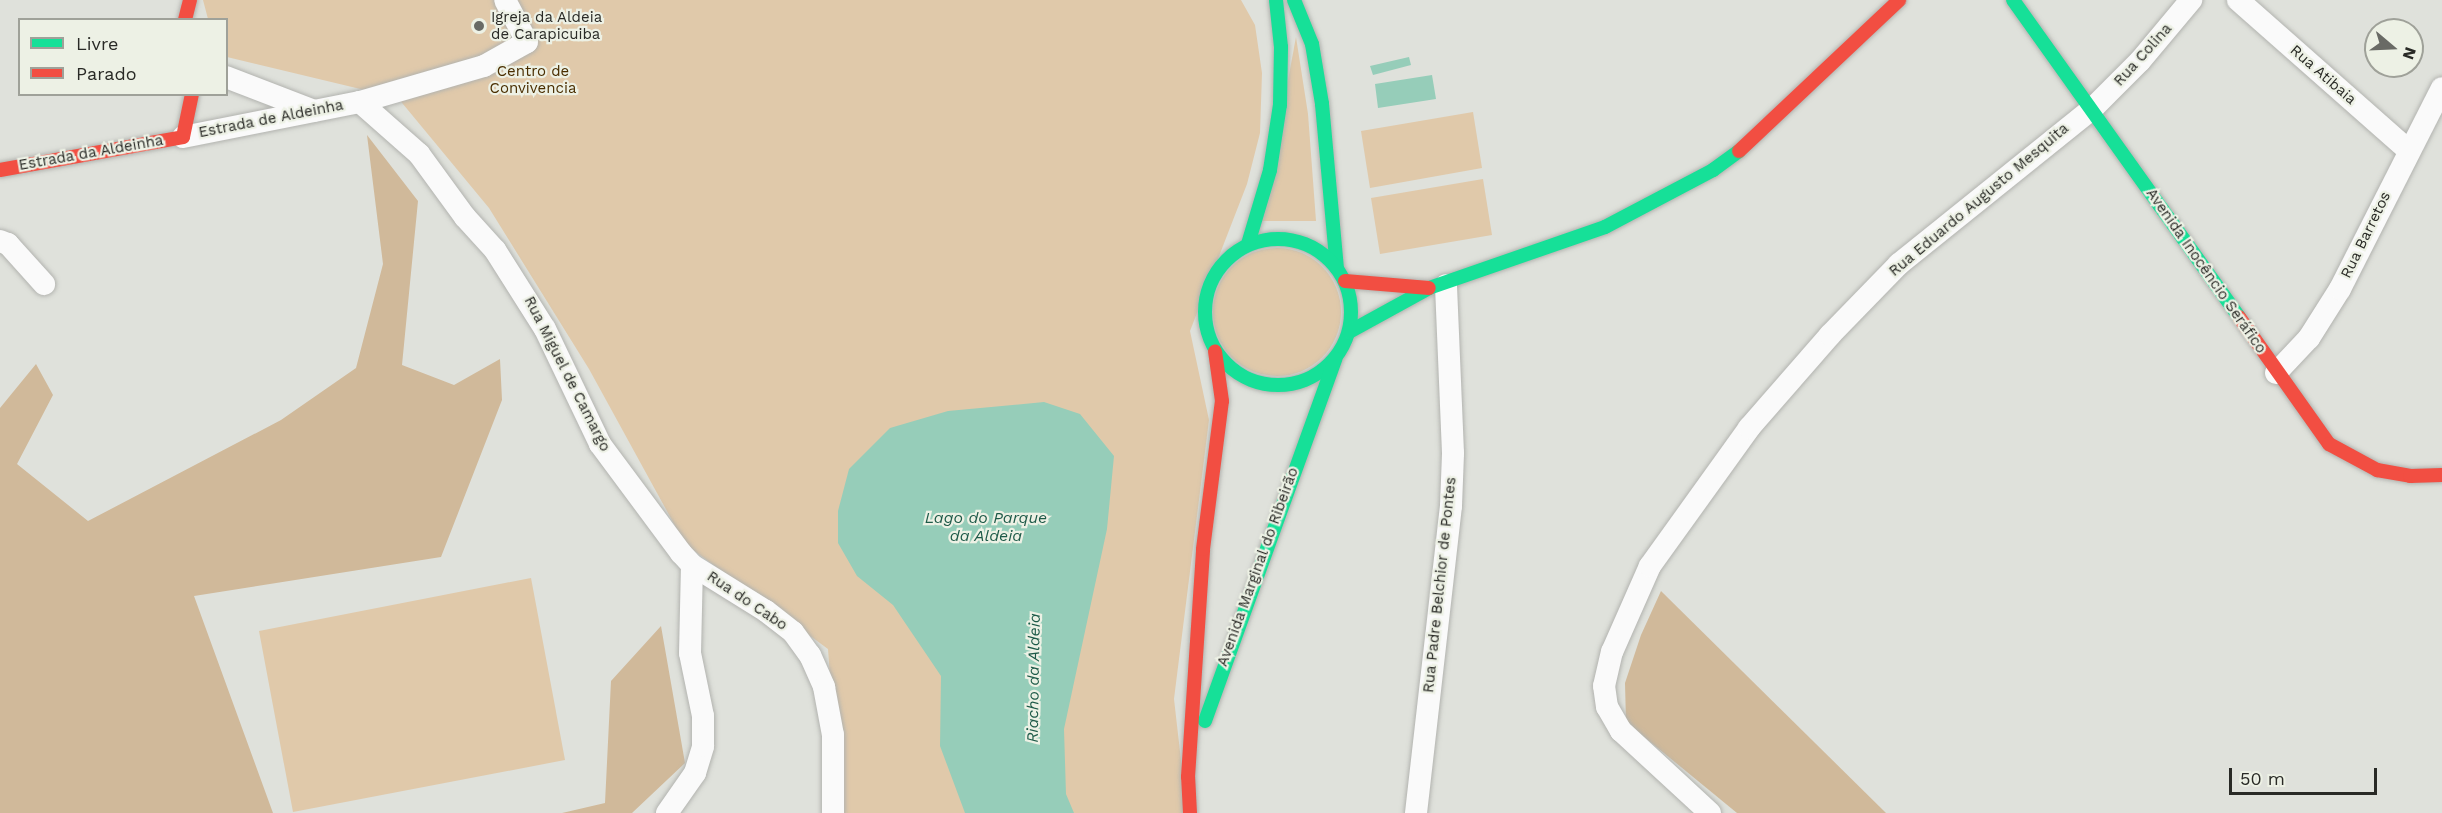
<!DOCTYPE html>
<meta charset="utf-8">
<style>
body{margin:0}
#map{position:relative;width:2442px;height:813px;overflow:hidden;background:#dfe1db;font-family:"Work Sans",sans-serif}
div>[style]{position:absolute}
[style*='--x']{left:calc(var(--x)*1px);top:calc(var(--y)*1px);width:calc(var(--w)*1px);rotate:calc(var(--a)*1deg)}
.green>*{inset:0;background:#e0c9aa}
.round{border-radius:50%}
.forest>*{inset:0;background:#d0b99a}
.water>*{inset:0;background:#96cdb9}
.roads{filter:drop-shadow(0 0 2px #b2b3af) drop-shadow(0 0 2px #b2b3af)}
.street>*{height:22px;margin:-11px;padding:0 11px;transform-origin:11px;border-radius:11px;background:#fafafa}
.fast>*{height:14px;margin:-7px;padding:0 7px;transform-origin:7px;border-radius:7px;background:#16e098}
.fast>.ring{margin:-7px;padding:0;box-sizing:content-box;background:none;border:14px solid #16e098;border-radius:50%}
.jam>*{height:14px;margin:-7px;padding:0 7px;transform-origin:7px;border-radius:7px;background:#f24e42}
.dots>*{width:16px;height:16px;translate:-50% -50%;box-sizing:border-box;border:3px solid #edf1e5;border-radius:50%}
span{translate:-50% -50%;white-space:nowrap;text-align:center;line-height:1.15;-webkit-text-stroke:4.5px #edf1e5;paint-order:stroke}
.poi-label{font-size:15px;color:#292a26}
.left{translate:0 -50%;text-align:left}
.street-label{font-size:15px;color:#292a26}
.park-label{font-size:15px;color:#4a2e00}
.water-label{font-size:16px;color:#1d5a48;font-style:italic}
.legend{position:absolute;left:18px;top:18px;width:210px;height:78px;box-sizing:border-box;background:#edf1e5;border:2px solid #9fa199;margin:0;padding:8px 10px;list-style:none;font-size:18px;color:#292a26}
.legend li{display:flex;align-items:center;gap:12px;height:30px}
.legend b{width:30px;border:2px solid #9fa199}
.north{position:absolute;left:2364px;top:18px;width:60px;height:60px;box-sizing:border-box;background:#edf1e5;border:2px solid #9fa199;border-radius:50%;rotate:109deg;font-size:16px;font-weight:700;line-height:24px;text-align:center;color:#292a26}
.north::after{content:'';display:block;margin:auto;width:21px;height:27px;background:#696a65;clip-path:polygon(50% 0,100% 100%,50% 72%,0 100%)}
.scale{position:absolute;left:2229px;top:768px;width:148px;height:27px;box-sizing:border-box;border:3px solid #292a26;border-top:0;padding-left:8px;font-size:18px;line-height:21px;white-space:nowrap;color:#292a26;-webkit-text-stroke:4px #edf1e5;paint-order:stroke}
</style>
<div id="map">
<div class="green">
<i style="clip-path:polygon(203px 0,1241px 0,1255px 25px,1262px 73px,1260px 133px,1247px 184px,1190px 331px,1209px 420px,1174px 699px,1187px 813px,840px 813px,828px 649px,685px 544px,589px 369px,489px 208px,398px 98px,227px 57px,226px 20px,208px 19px)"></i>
<i style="clip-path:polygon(1296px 37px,1308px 114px,1316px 221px,1262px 221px)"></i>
<i style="clip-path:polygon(1473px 112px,1482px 168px,1370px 188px,1361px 131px)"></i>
<i style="clip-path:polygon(1483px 179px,1492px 235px,1380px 254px,1371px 198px)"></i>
<i class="round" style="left:1213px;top:248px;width:128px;height:128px"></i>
<i style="clip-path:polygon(531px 578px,565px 760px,293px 812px,259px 631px)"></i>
</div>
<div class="forest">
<i style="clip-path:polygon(367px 135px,418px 201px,402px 365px,454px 385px,500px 359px,502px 400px,441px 557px,194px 596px,273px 813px,0 813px,0 408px,36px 364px,53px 395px,17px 464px,88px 521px,281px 420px,356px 368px,383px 264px)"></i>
<i style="clip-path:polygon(1661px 591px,1886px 813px,1737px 813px,1626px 722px,1625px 683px,1641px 635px)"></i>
<i style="clip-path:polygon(661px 626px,685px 763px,632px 813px,562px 813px,605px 803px,611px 681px)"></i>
</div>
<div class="water">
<i style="clip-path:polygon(1409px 57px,1411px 65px,1373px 75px,1370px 66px)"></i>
<i style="clip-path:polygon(1432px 75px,1436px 99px,1378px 108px,1375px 84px)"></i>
<i style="clip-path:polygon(1044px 402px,1080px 414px,1114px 456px,1107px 529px,1064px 729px,1066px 794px,1074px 813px,965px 813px,940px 746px,941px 676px,893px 605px,857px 576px,838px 543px,838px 511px,849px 469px,890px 428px,948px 411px)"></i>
</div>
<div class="roads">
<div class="street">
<i style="--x:2238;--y:0;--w:227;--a:41.4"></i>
<i style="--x:226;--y:77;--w:94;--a:21.1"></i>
<i style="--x:360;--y:102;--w:79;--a:41.4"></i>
<i style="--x:419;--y:154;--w:78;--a:53.9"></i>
<i style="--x:465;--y:217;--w:45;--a:47.7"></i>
<i style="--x:495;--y:250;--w:93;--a:57.7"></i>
<i style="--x:545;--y:329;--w:127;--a:64.4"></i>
<i style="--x:600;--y:444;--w:136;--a:53.4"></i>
<i style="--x:681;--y:553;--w:16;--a:47"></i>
<i style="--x:692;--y:565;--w:87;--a:31.9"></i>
<i style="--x:766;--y:611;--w:34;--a:38"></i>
<i style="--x:793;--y:632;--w:29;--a:54"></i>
<i style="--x:810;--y:655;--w:35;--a:66"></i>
<i style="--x:824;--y:687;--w:49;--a:79.4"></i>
<i style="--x:833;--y:735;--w:78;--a:90"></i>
<i style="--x:183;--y:137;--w:180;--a:-11.2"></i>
<i style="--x:360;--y:102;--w:129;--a:-16.2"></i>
<i style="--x:484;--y:66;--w:49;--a:-29.2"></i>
<i style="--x:527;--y:42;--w:47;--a:-117.6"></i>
<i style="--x:0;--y:241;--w:9;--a:21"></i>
<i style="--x:8;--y:244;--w:54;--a:48"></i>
<i style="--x:2276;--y:373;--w:48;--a:-46.7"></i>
<i style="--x:2309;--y:338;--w:58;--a:-57.7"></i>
<i style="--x:2340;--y:289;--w:225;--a:-63.1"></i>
<i style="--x:667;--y:813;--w:49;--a:-55"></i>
<i style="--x:695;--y:773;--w:28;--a:-73"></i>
<i style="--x:703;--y:746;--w:30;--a:-90"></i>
<i style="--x:703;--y:716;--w:64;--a:-101.7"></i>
<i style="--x:690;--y:653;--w:88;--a:-88.7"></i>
<i style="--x:1416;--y:813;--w:309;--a:-83.5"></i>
<i style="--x:1451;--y:506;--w:53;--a:-87.8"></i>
<i style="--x:1453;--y:453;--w:168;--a:-92.4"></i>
<i style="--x:1710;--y:813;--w:121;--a:-137.3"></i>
<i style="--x:1621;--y:731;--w:28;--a:-120"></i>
<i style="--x:1607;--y:707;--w:21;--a:-98"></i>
<i style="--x:1604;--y:686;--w:35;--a:-77"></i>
<i style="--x:1612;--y:652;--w:94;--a:-66.2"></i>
<i style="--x:1650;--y:566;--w:170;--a:-54.3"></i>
<i style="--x:1749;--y:428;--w:123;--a:-48.9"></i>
<i style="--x:1830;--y:335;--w:99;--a:-45.8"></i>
<i style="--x:1899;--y:264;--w:249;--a:-38.8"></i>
<i style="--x:2093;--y:108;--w:66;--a:-45"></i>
<i style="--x:2140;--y:61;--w:80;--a:-50.1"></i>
</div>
<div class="fast">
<i style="--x:1294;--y:0;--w:48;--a:67.8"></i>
<i style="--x:1312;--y:44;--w:61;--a:80.5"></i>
<i style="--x:1322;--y:104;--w:165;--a:84.8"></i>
<i style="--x:2013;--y:0;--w:389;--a:54.5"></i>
<i class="ring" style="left:1205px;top:239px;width:132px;height:132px"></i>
<i style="--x:1248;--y:244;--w:77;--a:-73.4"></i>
<i style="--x:1270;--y:170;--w:66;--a:-81.3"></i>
<i style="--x:1280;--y:105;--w:58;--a:-89"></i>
<i style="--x:1281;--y:47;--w:47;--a:-96.1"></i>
<i style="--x:1349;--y:332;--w:91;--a:-28.8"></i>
<i style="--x:1429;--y:288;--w:186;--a:-19.1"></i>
<i style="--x:1605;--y:227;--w:122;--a:-27.8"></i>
<i style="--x:1713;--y:170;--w:32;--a:-36"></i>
<i style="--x:1205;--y:721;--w:385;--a:-70.2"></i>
</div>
<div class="jam">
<i style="--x:185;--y:20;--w:21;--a:-76"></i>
<i style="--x:1739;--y:151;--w:220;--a:-43.3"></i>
<i style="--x:0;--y:170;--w:186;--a:-10.2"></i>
<i style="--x:183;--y:137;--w:44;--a:-78.2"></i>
<i style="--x:1345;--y:281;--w:84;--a:4.8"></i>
<i style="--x:2239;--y:317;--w:156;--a:54.7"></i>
<i style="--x:2329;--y:444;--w:55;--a:28.4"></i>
<i style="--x:2377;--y:470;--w:34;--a:10"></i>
<i style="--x:2410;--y:476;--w:32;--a:-2"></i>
<i style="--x:1190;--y:813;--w:36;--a:-93"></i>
<i style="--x:1188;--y:777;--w:228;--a:-86.2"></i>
<i style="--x:1203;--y:549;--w:149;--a:-82.7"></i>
<i style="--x:1222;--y:401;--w:50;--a:-98"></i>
</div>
</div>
<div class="dots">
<i style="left:479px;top:26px;background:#696a65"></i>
</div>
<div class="poi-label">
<span class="left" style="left:491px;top:26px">Igreja da Aldeia<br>de Carapicuiba</span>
</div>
<div class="street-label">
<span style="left:2143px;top:55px;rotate:-48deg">Rua Colina</span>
<span style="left:2323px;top:75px;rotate:41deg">Rua Atibaia</span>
<span style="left:271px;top:119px;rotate:-11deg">Estrada de Aldeinha</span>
<span style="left:91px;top:153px;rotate:-10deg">Estrada da Aldeinha</span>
<span style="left:1979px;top:200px;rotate:-40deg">Rua Eduardo Augusto Mesquita</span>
<span style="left:2366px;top:235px;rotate:-64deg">Rua Barretos</span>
<span style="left:2206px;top:271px;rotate:55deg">Avenida Inocêncio Seráfico</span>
<span style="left:567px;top:374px;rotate:63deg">Rua Miguel de Camargo</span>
<span style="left:1258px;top:567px;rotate:-70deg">Avenida Marginal do Ribeirão</span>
<span style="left:1440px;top:585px;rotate:-84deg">Rua Padre Belchior de Pontes</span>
<span style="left:747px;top:601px;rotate:34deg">Rua do Cabo</span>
</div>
<div class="park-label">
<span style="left:533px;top:80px">Centro de<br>Convivencia</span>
</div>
<div class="water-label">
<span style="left:986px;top:527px">Lago do Parque<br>da Aldeia</span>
<span style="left:1034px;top:678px;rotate:-89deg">Riacho da Aldeia</span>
</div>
<ul class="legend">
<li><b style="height:8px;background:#16e098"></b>Livre</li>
<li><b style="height:8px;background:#f24e42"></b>Parado</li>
</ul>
<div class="north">N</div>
<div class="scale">50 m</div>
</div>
